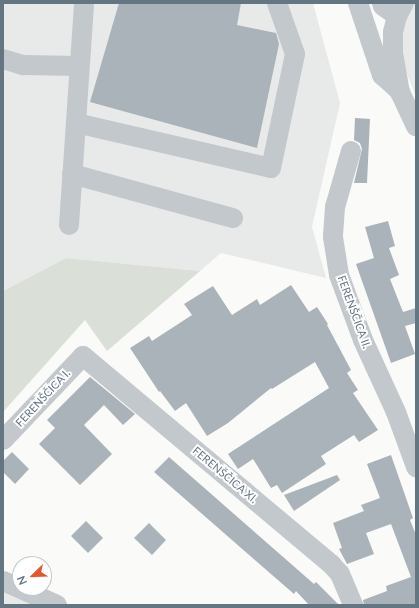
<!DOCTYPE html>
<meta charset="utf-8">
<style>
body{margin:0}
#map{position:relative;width:419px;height:608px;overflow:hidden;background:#fafaf8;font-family:Lato,sans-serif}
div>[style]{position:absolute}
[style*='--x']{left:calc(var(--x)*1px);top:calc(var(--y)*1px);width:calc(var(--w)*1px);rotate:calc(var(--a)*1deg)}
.built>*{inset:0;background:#e8e9e9}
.green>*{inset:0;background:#dadfd7}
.building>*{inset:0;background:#aab3b9}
.minor>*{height:20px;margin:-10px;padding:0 10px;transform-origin:10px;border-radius:10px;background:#c3c8cc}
span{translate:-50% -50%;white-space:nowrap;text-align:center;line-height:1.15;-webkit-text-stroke:4px #fff;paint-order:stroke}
.street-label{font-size:11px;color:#657683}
.frame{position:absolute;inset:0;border:4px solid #657683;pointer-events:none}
.north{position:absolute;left:12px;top:556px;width:40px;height:40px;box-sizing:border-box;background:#fff;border:1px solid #c1c8cd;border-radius:50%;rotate:247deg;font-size:11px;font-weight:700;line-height:16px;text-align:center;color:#657683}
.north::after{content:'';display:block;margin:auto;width:14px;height:18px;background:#e4572e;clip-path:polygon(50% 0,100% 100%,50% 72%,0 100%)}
</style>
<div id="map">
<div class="built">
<i style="clip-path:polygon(3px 3px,313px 3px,340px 103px,312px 227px,326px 278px,221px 253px,200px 271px,66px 258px,3px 291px)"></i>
<i style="clip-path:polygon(415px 3px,416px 3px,416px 97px,404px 66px,401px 29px)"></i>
<i style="clip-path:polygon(3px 587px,39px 605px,3px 605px)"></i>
</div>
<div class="green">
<i style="clip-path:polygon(66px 258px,200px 271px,107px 351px,85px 320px,3px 412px,3px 291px)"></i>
</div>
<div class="building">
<i style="clip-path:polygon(119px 3px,241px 3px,237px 25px,276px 33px,279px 44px,257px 148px,90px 102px)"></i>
<i style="clip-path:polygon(355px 118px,370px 119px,367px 183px,354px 183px,362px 149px,360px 143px,354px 140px)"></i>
<i style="clip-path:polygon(388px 221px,395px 246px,389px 248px,399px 275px,390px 279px,403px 312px,416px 308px,416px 323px,405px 326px,415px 354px,391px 363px,356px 264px,374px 258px,365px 227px)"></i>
<i style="clip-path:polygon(291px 285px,309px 312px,317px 307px,328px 324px,327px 325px,351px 370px,347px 373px,358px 390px,353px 393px,378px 430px,359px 442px,354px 435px,321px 456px,326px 464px,282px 493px,277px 485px,271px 488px,253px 459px,238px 469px,228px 454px,329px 388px,315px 362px,272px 389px,271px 388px,228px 423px,207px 436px,186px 403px,175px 411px,160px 391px,159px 392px,130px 348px,149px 336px,152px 341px,192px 315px,184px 304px,213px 286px,232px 315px,257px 299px,260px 305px)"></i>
<i style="clip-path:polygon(90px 377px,135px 414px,123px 425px,104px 405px,84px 425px,112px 454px,80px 485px,39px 444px,55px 428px,47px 420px)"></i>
<i style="clip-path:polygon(12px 452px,29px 469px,15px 484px,3px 472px,3px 461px)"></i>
<i style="clip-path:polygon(391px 455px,413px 518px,410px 520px,416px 535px,416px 605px,364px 605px,363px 600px,387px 591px,386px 586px,411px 577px,391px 524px,366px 533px,374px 554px,347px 564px,339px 549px,342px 548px,333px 523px,364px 511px,361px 505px,380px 498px,367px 464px)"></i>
<i style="clip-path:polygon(169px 457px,314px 584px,316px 582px,339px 605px,309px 605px,296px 591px,294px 594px,154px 472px)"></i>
<i style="clip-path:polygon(337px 475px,340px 480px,294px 511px,284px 495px)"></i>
<i style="clip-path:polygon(86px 521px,103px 538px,88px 553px,71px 536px)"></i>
<i style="clip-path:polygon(149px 523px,166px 540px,152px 555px,134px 538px)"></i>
</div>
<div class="minor">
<i style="--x:358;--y:3;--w:76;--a:71.6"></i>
<i style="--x:382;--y:75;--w:24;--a:42"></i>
<i style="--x:382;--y:3;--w:3;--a:72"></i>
<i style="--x:383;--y:6;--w:17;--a:36"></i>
<i style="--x:404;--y:3;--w:15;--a:118"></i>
<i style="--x:397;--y:16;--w:16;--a:104"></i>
<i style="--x:393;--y:32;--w:21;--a:90"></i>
<i style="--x:393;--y:53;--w:40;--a:80"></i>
<i style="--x:400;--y:92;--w:38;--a:65"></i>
<i style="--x:3;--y:59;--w:21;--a:17"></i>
<i style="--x:23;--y:65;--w:56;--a:1"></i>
<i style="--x:76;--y:123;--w:200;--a:13"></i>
<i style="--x:271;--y:168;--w:116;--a:-78.1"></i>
<i style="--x:295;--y:54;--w:54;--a:-109.4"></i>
<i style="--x:351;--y:151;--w:58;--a:105.9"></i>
<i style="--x:335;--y:207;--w:30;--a:94"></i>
<i style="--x:333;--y:237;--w:38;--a:81"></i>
<i style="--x:339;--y:275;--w:69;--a:69.7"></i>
<i style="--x:363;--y:340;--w:79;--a:65.4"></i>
<i style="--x:396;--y:412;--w:59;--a:70"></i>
<i style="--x:72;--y:174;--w:167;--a:15.3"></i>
<i style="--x:69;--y:225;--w:223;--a:-86.1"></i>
<i style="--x:3;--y:440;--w:116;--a:-46.4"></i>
<i style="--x:83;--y:356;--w:324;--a:40"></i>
<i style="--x:331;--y:564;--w:13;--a:48"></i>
<i style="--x:340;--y:574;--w:34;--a:67"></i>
<i style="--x:3;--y:581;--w:59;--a:24"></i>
</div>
<div class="street-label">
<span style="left:354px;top:312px;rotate:70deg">FERENŠČICA II.</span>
<span style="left:43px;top:398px;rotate:-47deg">FERENŠČICA I.</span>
<span style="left:225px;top:475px;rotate:40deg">FERENŠČICA XI.</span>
</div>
<div class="frame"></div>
<div class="north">N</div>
</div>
